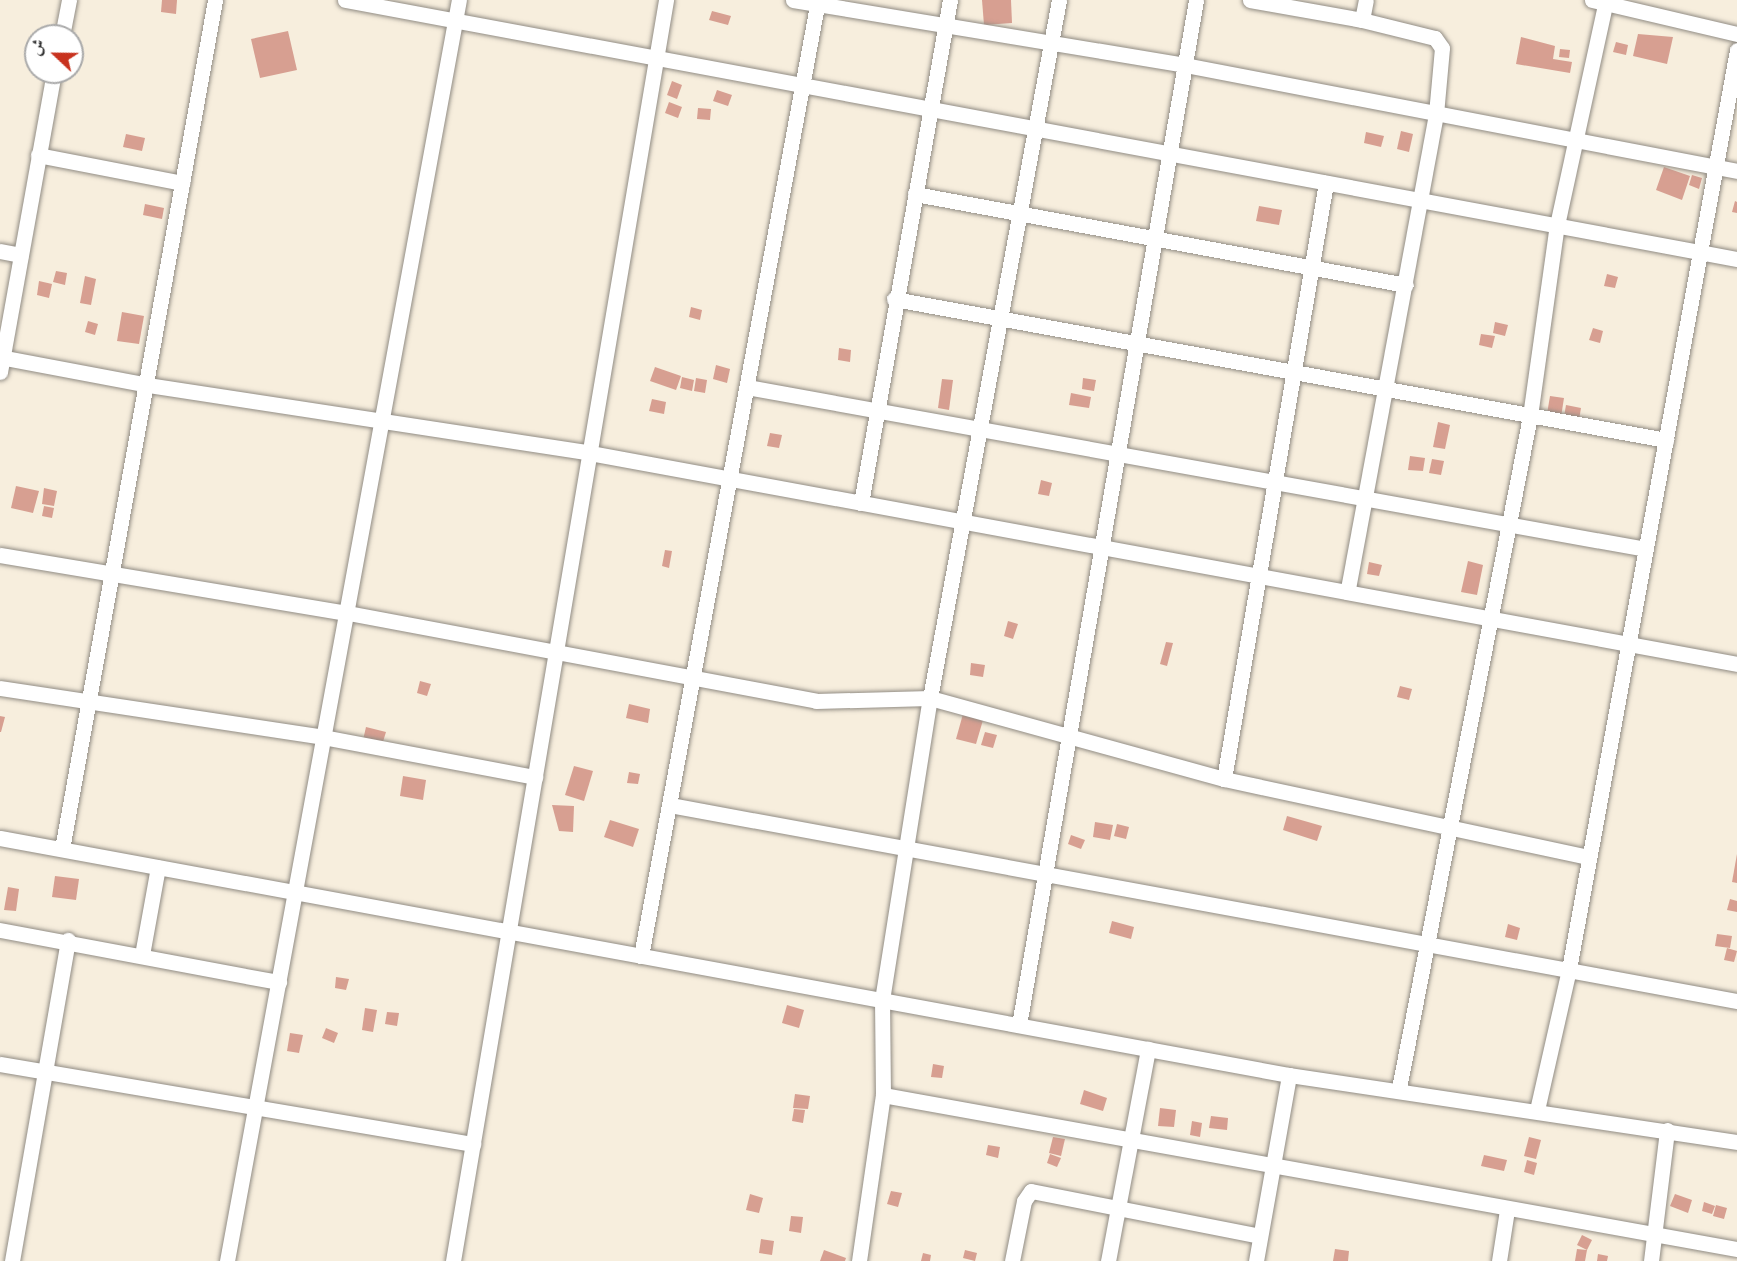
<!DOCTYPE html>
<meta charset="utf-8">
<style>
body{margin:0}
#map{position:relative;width:1737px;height:1261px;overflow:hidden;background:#f7eedd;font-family:"Sorts Mill Goudy",Amiri,serif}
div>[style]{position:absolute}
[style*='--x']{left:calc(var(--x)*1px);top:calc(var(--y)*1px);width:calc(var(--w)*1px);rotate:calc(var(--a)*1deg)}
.building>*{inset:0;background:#d79f91}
.roads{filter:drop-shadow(0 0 2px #918c84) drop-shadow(0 0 2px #918c84)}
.minor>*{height:15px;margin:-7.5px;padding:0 7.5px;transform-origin:7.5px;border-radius:7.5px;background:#fff}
span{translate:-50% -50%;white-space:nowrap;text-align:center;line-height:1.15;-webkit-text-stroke:6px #fff;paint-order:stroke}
.north{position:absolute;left:24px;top:24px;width:60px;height:60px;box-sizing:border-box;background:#fff;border:2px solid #aaa;border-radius:50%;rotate:292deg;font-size:16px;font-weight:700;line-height:24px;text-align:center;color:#2b2b2b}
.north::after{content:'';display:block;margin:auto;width:21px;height:27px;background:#c8321e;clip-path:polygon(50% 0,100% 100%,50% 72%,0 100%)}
</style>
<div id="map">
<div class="building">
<i style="clip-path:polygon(162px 0,177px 0,176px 14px,161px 12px)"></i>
<i style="clip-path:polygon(982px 0,1011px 0,1012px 23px,984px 25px)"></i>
<i style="clip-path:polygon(712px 11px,731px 16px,728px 25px,709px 20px)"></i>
<i style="clip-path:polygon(288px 31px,297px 70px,260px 78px,251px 39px)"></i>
<i style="clip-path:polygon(1638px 34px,1673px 37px,1667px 64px,1633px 56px)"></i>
<i style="clip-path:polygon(1521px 37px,1555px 46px,1553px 59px,1572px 62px,1570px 73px,1516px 64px)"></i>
<i style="clip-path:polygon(1616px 42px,1628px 45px,1626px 55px,1613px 52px)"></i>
<i style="clip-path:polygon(1560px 49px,1570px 50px,1569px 58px,1559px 57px)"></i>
<i style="clip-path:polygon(672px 81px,682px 85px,677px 99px,667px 95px)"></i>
<i style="clip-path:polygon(717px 90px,732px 95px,728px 106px,713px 101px)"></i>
<i style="clip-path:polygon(669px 102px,682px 107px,678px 118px,665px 113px)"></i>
<i style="clip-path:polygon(698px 108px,711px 109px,710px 120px,697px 119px)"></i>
<i style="clip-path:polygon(1401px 131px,1413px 134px,1409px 152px,1397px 149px)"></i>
<i style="clip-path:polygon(1366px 132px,1384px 136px,1381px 147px,1364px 143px)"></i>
<i style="clip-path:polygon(126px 134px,145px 138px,142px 151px,123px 147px)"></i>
<i style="clip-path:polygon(1664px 167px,1690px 176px,1682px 200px,1656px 190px)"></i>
<i style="clip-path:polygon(1692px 175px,1702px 178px,1699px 189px,1689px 185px)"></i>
<i style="clip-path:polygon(1735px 201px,1737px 202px,1737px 213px,1732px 212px)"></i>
<i style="clip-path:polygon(145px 204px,164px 208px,162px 219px,143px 215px)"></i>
<i style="clip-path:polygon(1259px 206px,1282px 210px,1279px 225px,1256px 221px)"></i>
<i style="clip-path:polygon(56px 271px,67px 273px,65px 285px,53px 282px)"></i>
<i style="clip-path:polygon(1607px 274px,1618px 277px,1615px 288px,1604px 286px)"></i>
<i style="clip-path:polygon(85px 276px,96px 279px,91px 305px,80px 303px)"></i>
<i style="clip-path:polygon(39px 281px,52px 284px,49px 298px,37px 295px)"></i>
<i style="clip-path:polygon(691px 307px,702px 310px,700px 320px,689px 317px)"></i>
<i style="clip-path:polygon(122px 312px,144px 316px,139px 344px,117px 341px)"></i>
<i style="clip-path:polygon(88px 321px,98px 324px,95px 335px,85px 332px)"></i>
<i style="clip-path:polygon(1495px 322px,1508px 325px,1505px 336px,1493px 333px)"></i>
<i style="clip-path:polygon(1593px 328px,1603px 331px,1600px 343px,1589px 340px)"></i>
<i style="clip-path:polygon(1481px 334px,1495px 336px,1492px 348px,1479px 345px)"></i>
<i style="clip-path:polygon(839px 348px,851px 350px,850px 362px,838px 360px)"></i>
<i style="clip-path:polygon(716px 365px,730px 369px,727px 383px,713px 379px)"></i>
<i style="clip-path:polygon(655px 367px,681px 376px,676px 390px,650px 381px)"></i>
<i style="clip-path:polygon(682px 377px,694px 380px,692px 391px,680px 388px)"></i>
<i style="clip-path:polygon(696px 378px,707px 380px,705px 393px,694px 391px)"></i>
<i style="clip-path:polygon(1083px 378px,1096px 380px,1094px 391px,1082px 389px)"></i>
<i style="clip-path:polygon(942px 379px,953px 380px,949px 410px,938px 408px)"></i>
<i style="clip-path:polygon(1071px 393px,1091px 397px,1089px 408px,1069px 405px)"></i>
<i style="clip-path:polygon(1550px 396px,1564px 398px,1561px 417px,1547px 414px)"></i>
<i style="clip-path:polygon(652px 399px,666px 402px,664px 414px,649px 411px)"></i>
<i style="clip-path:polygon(1566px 405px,1581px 408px,1579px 420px,1564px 417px)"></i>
<i style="clip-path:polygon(1438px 422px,1450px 425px,1445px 449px,1433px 447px)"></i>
<i style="clip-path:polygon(770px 433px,782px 435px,779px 448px,767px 446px)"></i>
<i style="clip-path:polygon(1410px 456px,1425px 458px,1423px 471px,1408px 470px)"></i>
<i style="clip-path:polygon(1432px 459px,1444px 461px,1441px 475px,1429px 473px)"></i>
<i style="clip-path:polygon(1041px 480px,1052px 483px,1049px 496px,1038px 494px)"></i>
<i style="clip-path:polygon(16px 486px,39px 491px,33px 513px,11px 508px)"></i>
<i style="clip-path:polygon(44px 488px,57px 491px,54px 506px,42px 504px)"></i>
<i style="clip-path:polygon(44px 506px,54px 508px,52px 518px,42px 516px)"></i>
<i style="clip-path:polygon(665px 550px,672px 551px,669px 568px,662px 566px)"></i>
<i style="clip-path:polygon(1468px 561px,1483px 565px,1477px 595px,1461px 592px)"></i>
<i style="clip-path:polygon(1369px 562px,1382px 565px,1379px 576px,1367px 574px)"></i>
<i style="clip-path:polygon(1008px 621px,1018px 624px,1013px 639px,1004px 636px)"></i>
<i style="clip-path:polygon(1166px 642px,1173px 643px,1167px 666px,1160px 664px)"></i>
<i style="clip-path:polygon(971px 663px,985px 665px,983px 677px,970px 675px)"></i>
<i style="clip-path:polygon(420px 681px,431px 684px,427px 696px,417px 693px)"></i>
<i style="clip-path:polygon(1400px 686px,1412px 689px,1409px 700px,1397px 697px)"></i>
<i style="clip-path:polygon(629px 704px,650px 709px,648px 723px,626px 718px)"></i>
<i style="clip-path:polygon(963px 714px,983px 720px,976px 744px,956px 739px)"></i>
<i style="clip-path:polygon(0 716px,5px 717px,1px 732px,0 732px)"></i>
<i style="clip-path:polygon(366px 727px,386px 732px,382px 745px,363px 740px)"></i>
<i style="clip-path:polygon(985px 732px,997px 735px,993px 748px,981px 745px)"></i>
<i style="clip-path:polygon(574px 766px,593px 771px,584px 801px,565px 795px)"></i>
<i style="clip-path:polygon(629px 772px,640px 774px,638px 784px,627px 783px)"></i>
<i style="clip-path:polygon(403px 776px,426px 780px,423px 800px,400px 796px)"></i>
<i style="clip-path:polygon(552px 805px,574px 806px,573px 832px,559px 831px)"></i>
<i style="clip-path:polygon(1287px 816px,1322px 826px,1317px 841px,1283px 830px)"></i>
<i style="clip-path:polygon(610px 820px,639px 829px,633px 847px,604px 837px)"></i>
<i style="clip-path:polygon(1095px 822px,1113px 825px,1110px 840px,1093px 837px)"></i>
<i style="clip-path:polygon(1117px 824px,1129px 827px,1126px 839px,1114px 836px)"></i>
<i style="clip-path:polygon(1071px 835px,1085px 840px,1081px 849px,1068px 844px)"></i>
<i style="clip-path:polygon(1737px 854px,1737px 883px,1732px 882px)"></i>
<i style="clip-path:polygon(55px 876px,79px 879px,76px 900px,52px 897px)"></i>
<i style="clip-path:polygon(8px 887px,19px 889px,16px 911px,4px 910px)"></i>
<i style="clip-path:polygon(1730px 899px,1737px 901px,1737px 912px,1727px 910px)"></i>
<i style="clip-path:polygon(1112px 921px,1134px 927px,1131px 939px,1109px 933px)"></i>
<i style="clip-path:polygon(1508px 924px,1520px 928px,1517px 940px,1505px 937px)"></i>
<i style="clip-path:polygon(1717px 934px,1732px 936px,1730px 948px,1715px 946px)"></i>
<i style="clip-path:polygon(1727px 948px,1737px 951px,1734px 962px,1724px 960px)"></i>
<i style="clip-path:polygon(336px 977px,349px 979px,346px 990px,335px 988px)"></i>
<i style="clip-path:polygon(787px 1005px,804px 1010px,799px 1028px,782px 1023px)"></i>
<i style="clip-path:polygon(365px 1008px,377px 1010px,373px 1032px,362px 1030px)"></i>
<i style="clip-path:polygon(387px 1012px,399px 1013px,397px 1026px,385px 1024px)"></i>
<i style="clip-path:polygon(326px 1028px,338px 1033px,334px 1043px,322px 1038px)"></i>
<i style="clip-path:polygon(290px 1033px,303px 1035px,299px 1053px,287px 1051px)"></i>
<i style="clip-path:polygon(933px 1064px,944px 1066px,942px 1078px,931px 1077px)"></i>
<i style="clip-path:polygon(1084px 1090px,1107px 1098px,1103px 1111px,1080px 1104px)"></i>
<i style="clip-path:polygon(795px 1094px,810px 1096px,808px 1109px,793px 1108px)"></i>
<i style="clip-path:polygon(1160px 1108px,1176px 1110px,1174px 1127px,1158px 1126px)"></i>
<i style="clip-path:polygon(794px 1109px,805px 1110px,803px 1123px,792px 1121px)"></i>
<i style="clip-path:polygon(1211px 1116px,1228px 1118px,1227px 1130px,1209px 1128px)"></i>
<i style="clip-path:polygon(1192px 1121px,1202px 1123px,1200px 1137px,1190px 1135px)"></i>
<i style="clip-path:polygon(1053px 1137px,1065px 1139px,1061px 1156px,1049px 1153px)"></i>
<i style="clip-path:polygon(1529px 1137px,1541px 1140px,1536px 1159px,1524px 1156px)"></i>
<i style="clip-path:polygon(988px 1145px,1000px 1147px,998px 1158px,986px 1155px)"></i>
<i style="clip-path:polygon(1050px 1154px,1061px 1158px,1057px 1167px,1047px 1163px)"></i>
<i style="clip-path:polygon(1484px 1155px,1507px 1160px,1504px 1171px,1481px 1166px)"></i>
<i style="clip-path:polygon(1527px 1160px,1537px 1163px,1534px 1175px,1524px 1172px)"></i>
<i style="clip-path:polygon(891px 1191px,902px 1193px,898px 1207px,887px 1204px)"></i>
<i style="clip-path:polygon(750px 1194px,763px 1198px,759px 1213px,746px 1210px)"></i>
<i style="clip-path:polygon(1675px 1194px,1692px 1200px,1688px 1213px,1670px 1206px)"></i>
<i style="clip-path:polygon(1704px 1202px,1715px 1206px,1712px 1214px,1702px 1211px)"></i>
<i style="clip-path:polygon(1716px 1205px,1727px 1208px,1724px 1219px,1713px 1216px)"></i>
<i style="clip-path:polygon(791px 1216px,803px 1217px,801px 1233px,789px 1231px)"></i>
<i style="clip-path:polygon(1582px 1235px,1592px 1240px,1587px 1250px,1577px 1245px)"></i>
<i style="clip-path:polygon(761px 1239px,774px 1241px,772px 1255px,759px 1253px)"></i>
<i style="clip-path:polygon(1335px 1249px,1349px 1251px,1348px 1261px,1333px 1261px)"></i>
<i style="clip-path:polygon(1577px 1249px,1587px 1250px,1585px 1261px,1575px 1261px)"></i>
<i style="clip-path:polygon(824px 1250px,846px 1258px,845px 1261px,820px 1261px)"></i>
<i style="clip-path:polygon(965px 1250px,977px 1253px,975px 1261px,963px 1258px)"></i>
<i style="clip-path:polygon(923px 1253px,931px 1255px,930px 1261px,921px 1261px)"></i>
<i style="clip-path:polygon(1598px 1254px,1608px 1256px,1607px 1261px,1597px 1261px)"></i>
</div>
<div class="roads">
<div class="minor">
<i style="--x:345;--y:0;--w:1416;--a:10.54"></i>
<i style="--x:793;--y:0;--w:397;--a:9.4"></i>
<i style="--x:1185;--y:65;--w:562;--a:10.87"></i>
<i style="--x:1250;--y:0;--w:114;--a:10.1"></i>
<i style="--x:1362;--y:20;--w:75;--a:13.9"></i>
<i style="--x:1435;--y:38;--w:12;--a:55"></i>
<i style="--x:1442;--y:48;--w:66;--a:95.2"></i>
<i style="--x:1436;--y:114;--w:486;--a:100.5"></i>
<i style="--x:1592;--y:0;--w:149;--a:13.2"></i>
<i style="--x:1362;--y:20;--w:20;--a:-79"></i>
<i style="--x:62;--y:36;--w:37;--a:-79"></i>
<i style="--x:38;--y:155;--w:147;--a:11"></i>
<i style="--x:915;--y:194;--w:499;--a:10.5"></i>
<i style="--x:0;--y:251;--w:21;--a:11"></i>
<i style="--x:894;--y:299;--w:785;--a:10.35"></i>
<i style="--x:0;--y:357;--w:151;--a:10.7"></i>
<i style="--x:148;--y:385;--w:447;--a:8.7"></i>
<i style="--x:590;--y:453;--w:1166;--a:10.42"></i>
<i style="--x:0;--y:372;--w:305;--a:-79.8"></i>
<i style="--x:747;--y:387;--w:913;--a:10.22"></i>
<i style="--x:861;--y:503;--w:511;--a:-79.97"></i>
<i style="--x:0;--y:555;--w:353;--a:9.5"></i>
<i style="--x:348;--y:613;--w:476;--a:10.6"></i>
<i style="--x:816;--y:701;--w:114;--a:-1.5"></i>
<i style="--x:930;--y:698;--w:305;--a:15.4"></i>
<i style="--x:1224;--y:779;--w:373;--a:12.1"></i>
<i style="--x:0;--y:688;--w:327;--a:8.6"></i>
<i style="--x:323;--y:737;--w:216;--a:10.7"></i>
<i style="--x:1224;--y:779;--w:605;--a:-80.29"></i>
<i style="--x:670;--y:805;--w:1085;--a:10.41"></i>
<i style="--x:0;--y:838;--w:1311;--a:10.42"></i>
<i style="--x:1289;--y:1075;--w:453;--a:8.5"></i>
<i style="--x:62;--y:849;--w:863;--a:-79.78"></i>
<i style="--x:0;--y:930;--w:284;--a:10.6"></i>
<i style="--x:142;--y:955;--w:89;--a:-79.7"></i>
<i style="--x:641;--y:956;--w:972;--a:-79.51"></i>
<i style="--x:1019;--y:1025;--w:1040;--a:-80.2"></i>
<i style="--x:0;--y:1064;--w:480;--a:9.6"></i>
<i style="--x:1399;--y:1088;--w:685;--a:-78.97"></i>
<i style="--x:1530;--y:416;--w:193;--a:-82"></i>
<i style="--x:1557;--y:225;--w:230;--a:-77.7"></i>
<i style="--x:883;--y:1095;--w:868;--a:10.22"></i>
<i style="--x:1537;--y:1110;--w:145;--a:-77.2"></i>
<i style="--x:1569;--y:969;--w:934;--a:-79.64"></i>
<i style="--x:12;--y:1261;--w:326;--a:-80.1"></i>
<i style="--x:227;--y:1261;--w:1282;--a:-79.58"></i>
<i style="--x:453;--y:1261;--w:1279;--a:-80.41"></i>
<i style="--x:859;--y:1261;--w:168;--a:-81.8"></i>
<i style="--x:883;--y:1095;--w:95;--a:-90.6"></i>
<i style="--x:882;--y:1000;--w:306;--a:-81"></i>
<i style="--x:930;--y:698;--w:710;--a:-79.53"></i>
<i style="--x:1012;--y:1261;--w:61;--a:-78.7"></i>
<i style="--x:1024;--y:1201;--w:12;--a:-55"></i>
<i style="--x:1031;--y:1191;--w:233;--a:11.1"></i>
<i style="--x:1108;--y:1261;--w:216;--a:-79.3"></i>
<i style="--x:1256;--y:1261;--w:189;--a:-79.9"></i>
<i style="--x:1499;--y:1261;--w:52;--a:-81.1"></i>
<i style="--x:1651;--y:1261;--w:132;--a:-83"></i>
</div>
</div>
<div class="north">ش</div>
</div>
